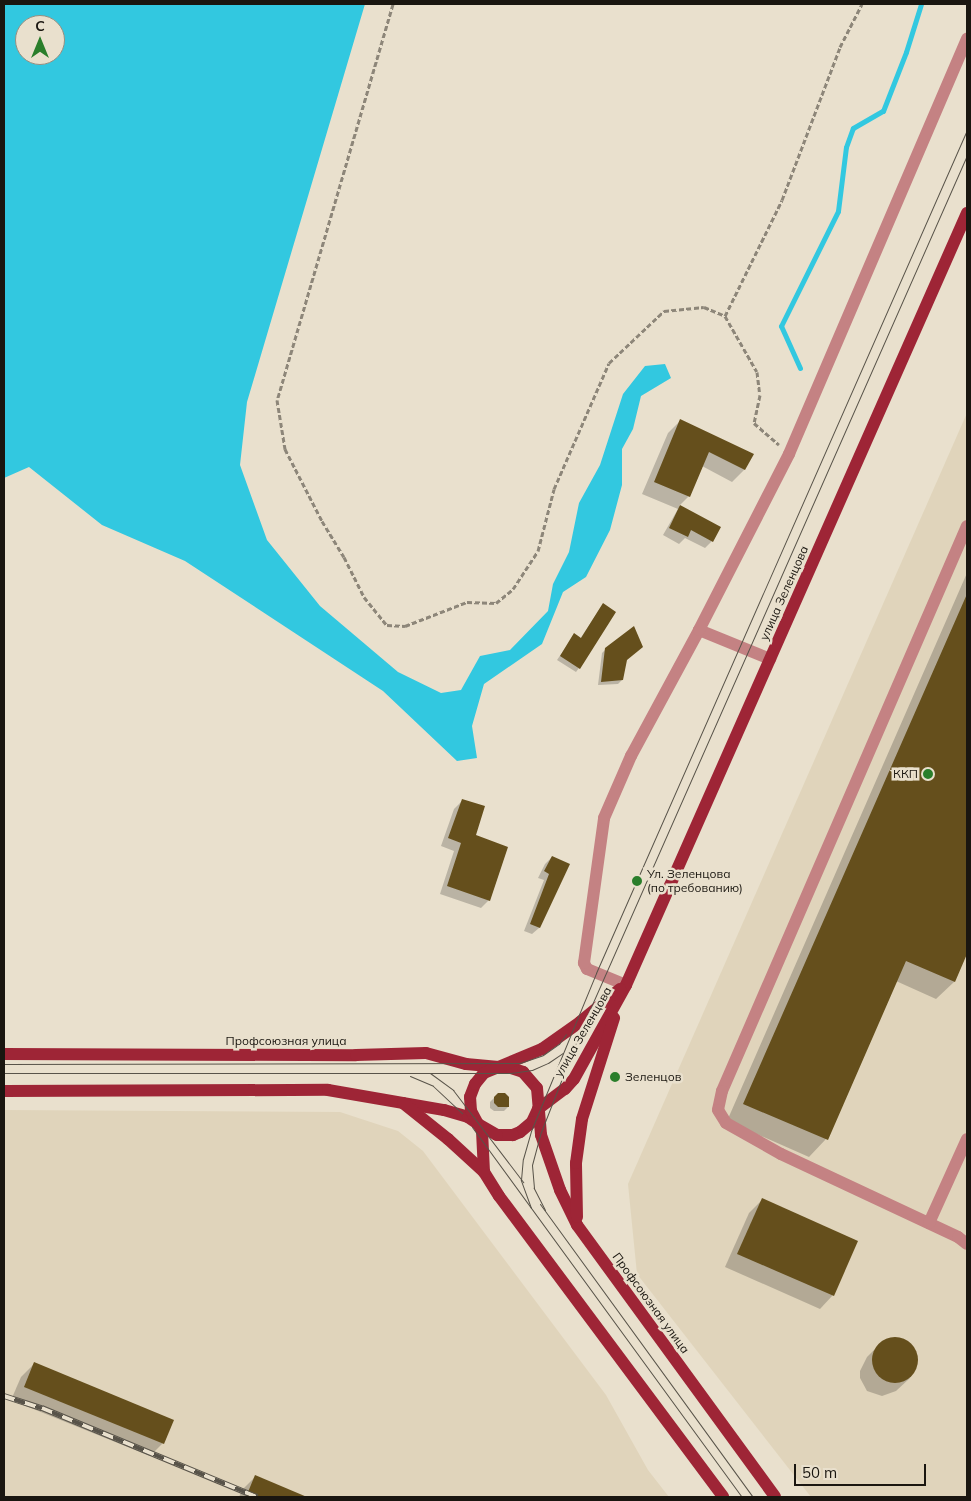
<!DOCTYPE html>
<meta charset="utf-8">
<style>
body{margin:0}
#map{position:relative;width:971px;height:1501px;overflow:hidden;background:#e9e0cd;font-family:Mulish,sans-serif}
div>[style]{position:absolute}
[style*='--x']{left:calc(var(--x)*1px);top:calc(var(--y)*1px);width:calc(var(--w)*1px);rotate:calc(var(--a)*1deg)}
.built>*{inset:0;background:#e0d4bb}
.water>*{inset:0;background:#32c8e0}
.shadow>*{inset:0;background:#0003}
.stream>*{height:5px;margin:-2.5px;padding:0 2.5px;transform-origin:2.5px;border-radius:2.5px;background:#32c8e0}
.building>*{inset:0;background:#654f1c}
.round{border-radius:50%}
.path>*{height:3px;margin-top:-1.5px;transform-origin:0;background:repeating-linear-gradient(90deg,#8d8679 0 5px,transparent 0 7.5px)}
.minor>*{height:12px;margin:-6px;padding:0 6px;transform-origin:6px;border-radius:6px;background:#c48283}
.major>*{height:12px;margin:-6px;padding:0 6px;transform-origin:6px;border-radius:6px;background:#9e2536}
.tram>*{height:1px;margin:-0.5px;padding:0 0.5px;transform-origin:0.5px;border-radius:0.5px;background:#585349}
.rail>*{height:5.5px;margin-top:-2.75px;transform-origin:0;background:repeating-linear-gradient(90deg,#e9e0cd 0 11px,#585349 0 22px);box-sizing:border-box;border-block:1px solid #585349}
.dots>*{width:14px;height:14px;translate:-50% -50%;box-sizing:border-box;border:2px solid #e9e0cd;border-radius:50%}
span{translate:-50% -50%;white-space:nowrap;text-align:center;line-height:1.15;-webkit-text-stroke:5px #e9e0cd;paint-order:stroke}
.street-label{font-size:12px;color:#1a1610}
.poi-label{font-size:12px;color:#1a1610}
.right{translate:-100% -50%;text-align:right}
.left{translate:0 -50%;text-align:left}
.frame{position:absolute;inset:0;border:5px solid #1a1610;pointer-events:none}
.north{position:absolute;left:15px;top:15px;width:50px;height:50px;box-sizing:border-box;background:#e9e0cd;border:1px solid #968f81;border-radius:50%;rotate:0deg;font-size:14px;font-weight:700;line-height:20px;text-align:center;color:#1a1610}
.north::after{content:'';display:block;margin:auto;width:18px;height:22px;background:#2a7e2b;clip-path:polygon(50% 0,100% 100%,50% 72%,0 100%)}
.scale{position:absolute;left:794px;top:1464px;width:132px;height:22px;box-sizing:border-box;border:2px solid #1a1610;border-top:0;padding-left:6px;font-size:15px;line-height:18px;white-space:nowrap;color:#1a1610;-webkit-text-stroke:4px #e9e0cd;paint-order:stroke}
</style>
<div id="map">
<div class="built">
<i style="clip-path:polygon(967px 413px,967px 1497px,811px 1497px,637px 1274px,628px 1184px)"></i>
<i style="clip-path:polygon(4px 1110px,340px 1112px,398px 1131px,423px 1151px,606px 1395px,648px 1470px,669px 1497px,4px 1497px)"></i>
</div>
<div class="water">
<i style="clip-path:polygon(evenodd,4px 4px,365px 4px,247px 402px,240px 465px,267px 540px,320px 606px,398px 672px,441px 693px,461px 690px,480px 656px,510px 650px,548px 611px,553px 584px,569px 552px,579px 503px,600px 465px,623px 394px,645px 366px,665px 364px,671px 378px,641px 396px,633px 429px,622px 449px,622px 485px,610px 530px,586px 577px,563px 592px,542px 644px,484px 684px,472px 726px,477px 758px,457px 761px,383px 691px,185px 561px,102px 525px,29px 467px,4px 478px,4px 4px,25px 25px,55px 25px,55px 55px,25px 55px,25px 25px)"></i>
</div>
<div class="shadow">
<i style="clip-path:polygon(680px 421px,752px 454px,744px 470px,732px 482px,702px 466px,689px 496px,679px 506px,719px 527px,712px 541px,705px 548px,685px 538px,679px 544px,663px 535px,678px 509px,642px 494px,668px 433px)"></i>
<i style="clip-path:polygon(967px 573px,967px 951px,954px 982px,936px 999px,896px 981px,826px 1139px,809px 1157px,727px 1121px)"></i>
<i style="clip-path:polygon(603px 604px,579px 668px,576px 672px,557px 660px,574px 635px,580px 639px)"></i>
<i style="clip-path:polygon(606px 649px,626px 661px,622px 680px,618px 684px,598px 685px,602px 653px)"></i>
<i style="clip-path:polygon(462px 801px,475px 836px,489px 900px,481px 908px,440px 894px,454px 851px,441px 846px,454px 809px)"></i>
<i style="clip-path:polygon(552px 857px,568px 865px,539px 928px,532px 934px,524px 931px,544px 880px,538px 878px,545px 864px)"></i>
<i style="clip-path:polygon(498px 1094px,508px 1107px,504px 1111px,494px 1111px,490px 1108px,490px 1102px)"></i>
<i style="clip-path:polygon(762px 1200px,857px 1241px,833px 1295px,820px 1309px,725px 1267px,749px 1213px)"></i>
<i style="clip-path:polygon(895px 1338px,910px 1343px,917px 1357px,917px 1364px,910px 1378px,896px 1391px,882px 1396px,867px 1391px,860px 1378px,860px 1371px,867px 1357px,881px 1343px)"></i>
<i style="clip-path:polygon(34px 1364px,163px 1443px,150px 1456px,11px 1400px,21px 1377px)"></i>
<i style="clip-path:polygon(255px 1477px,288px 1490px,285px 1497px,239px 1497px,242px 1490px)"></i>
</div>
<div class="stream">
<i style="--x:800;--y:368;--w:46;--a:-114.3"></i>
<i style="--x:781;--y:326;--w:128;--a:-63.6"></i>
<i style="--x:838;--y:211;--w:64;--a:-82.9"></i>
<i style="--x:846;--y:147;--w:20;--a:-70"></i>
<i style="--x:853;--y:128;--w:34;--a:-30"></i>
<i style="--x:883;--y:111;--w:63;--a:-68.7"></i>
<i style="--x:906;--y:52;--w:50;--a:-72.6"></i>
</div>
<div class="building">
<i style="clip-path:polygon(680px 419px,754px 454px,745px 470px,709px 452px,690px 497px,654px 482px)"></i>
<i style="clip-path:polygon(680px 505px,721px 527px,713px 542px,691px 530px,688px 537px,669px 528px)"></i>
<i style="clip-path:polygon(967px 594px,967px 954px,955px 982px,906px 961px,828px 1140px,743px 1104px)"></i>
<i style="clip-path:polygon(603px 603px,616px 612px,580px 669px,560px 656px,574px 633px,581px 638px)"></i>
<i style="clip-path:polygon(634px 626px,643px 647px,627px 660px,623px 680px,601px 682px,605px 648px)"></i>
<i style="clip-path:polygon(462px 799px,485px 806px,476px 835px,508px 847px,490px 901px,447px 886px,461px 843px,448px 838px)"></i>
<i style="clip-path:polygon(552px 856px,570px 864px,540px 928px,530px 924px,549px 874px,544px 871px)"></i>
<i style="clip-path:polygon(498px 1093px,505px 1093px,509px 1097px,509px 1107px,498px 1107px,494px 1103px,494px 1097px)"></i>
<i style="clip-path:polygon(762px 1198px,858px 1241px,834px 1296px,737px 1254px)"></i>
<i class="round" style="left:872px;top:1337px;width:46px;height:46px"></i>
<i style="clip-path:polygon(34px 1362px,174px 1420px,164px 1444px,24px 1387px)"></i>
<i style="clip-path:polygon(255px 1475px,307px 1497px,246px 1497px)"></i>
</div>
<div class="path">
<i style="--x:393;--y:4;--w:413;--a:106.3"></i>
<i style="--x:277;--y:400;--w:50;--a:80.7"></i>
<i style="--x:285;--y:449;--w:81;--a:62.8"></i>
<i style="--x:322;--y:521;--w:42;--a:58.6"></i>
<i style="--x:344;--y:557;--w:45;--a:63.4"></i>
<i style="--x:364;--y:597;--w:36;--a:51"></i>
<i style="--x:387;--y:625;--w:18;--a:3"></i>
<i style="--x:405;--y:626;--w:66;--a:-21.2"></i>
<i style="--x:467;--y:602;--w:29;--a:2"></i>
<i style="--x:496;--y:603;--w:22;--a:-39"></i>
<i style="--x:513;--y:589;--w:45;--a:-56.7"></i>
<i style="--x:538;--y:551;--w:64;--a:-75.5"></i>
<i style="--x:554;--y:489;--w:137;--a:-66.4"></i>
<i style="--x:609;--y:363;--w:76;--a:-43.4"></i>
<i style="--x:664;--y:311;--w:40;--a:-5.7"></i>
<i style="--x:704;--y:307;--w:23;--a:23"></i>
<i style="--x:725;--y:316;--w:64;--a:60.3"></i>
<i style="--x:757;--y:372;--w:23;--a:83"></i>
<i style="--x:760;--y:395;--w:29;--a:102"></i>
<i style="--x:754;--y:423;--w:33;--a:41"></i>
<i style="--x:725;--y:316;--w:129;--a:-63.8"></i>
<i style="--x:782;--y:200;--w:164;--a:-69.2"></i>
<i style="--x:840;--y:47;--w:48;--a:-62.9"></i>
</div>
<div class="minor">
<i style="--x:967;--y:526;--w:616;--a:113.44"></i>
<i style="--x:722;--y:1091;--w:19;--a:102"></i>
<i style="--x:718;--y:1110;--w:15;--a:58"></i>
<i style="--x:726;--y:1123;--w:63;--a:29.4"></i>
<i style="--x:781;--y:1154;--w:195;--a:25.1"></i>
<i style="--x:958;--y:1237;--w:11;--a:38"></i>
<i style="--x:699;--y:630;--w:77;--a:22.2"></i>
<i style="--x:626;--y:985;--w:42;--a:-157.7"></i>
<i style="--x:587;--y:969;--w:7;--a:-117"></i>
<i style="--x:584;--y:963;--w:146;--a:-82.1"></i>
<i style="--x:604;--y:818;--w:68;--a:-66.5"></i>
<i style="--x:631;--y:756;--w:143;--a:-61.6"></i>
<i style="--x:699;--y:630;--w:198;--a:-62.9"></i>
<i style="--x:789;--y:454;--w:452;--a:-66.8"></i>
<i style="--x:929;--y:1223;--w:92;--a:-65.7"></i>
</div>
<div class="major">
<i style="--x:4;--y:1054;--w:352;--a:0.2"></i>
<i style="--x:356;--y:1055;--w:70;--a:-1.6"></i>
<i style="--x:426;--y:1053;--w:41;--a:15.4"></i>
<i style="--x:466;--y:1064;--w:45;--a:5.1"></i>
<i style="--x:511;--y:1068;--w:13;--a:18"></i>
<i style="--x:523;--y:1072;--w:21;--a:49"></i>
<i style="--x:537;--y:1088;--w:47;--a:85.1"></i>
<i style="--x:541;--y:1135;--w:58;--a:70.9"></i>
<i style="--x:560;--y:1190;--w:39;--a:64"></i>
<i style="--x:577;--y:1225;--w:336;--a:53.9"></i>
<i style="--x:4;--y:1091;--w:324;--a:-0.2"></i>
<i style="--x:328;--y:1090;--w:118;--a:9.8"></i>
<i style="--x:444;--y:1110;--w:25;--a:16"></i>
<i style="--x:468;--y:1117;--w:12;--a:35"></i>
<i style="--x:478;--y:1124;--w:8;--a:60"></i>
<i style="--x:482;--y:1131;--w:41;--a:87.2"></i>
<i style="--x:484;--y:1172;--w:28;--a:58"></i>
<i style="--x:499;--y:1196;--w:375;--a:53.3"></i>
<i style="--x:403;--y:1103;--w:58;--a:38.7"></i>
<i style="--x:448;--y:1139;--w:49;--a:42.5"></i>
<i style="--x:538;--y:1109;--w:34;--a:-37"></i>
<i style="--x:565;--y:1089;--w:13;--a:-48"></i>
<i style="--x:574;--y:1079;--w:107;--a:-61"></i>
<i style="--x:626;--y:985;--w:844;--a:-66.17"></i>
<i style="--x:538;--y:1109;--w:14;--a:115"></i>
<i style="--x:532;--y:1122;--w:16;--a:140"></i>
<i style="--x:520;--y:1132;--w:8;--a:157"></i>
<i style="--x:513;--y:1135;--w:16;--a:180"></i>
<i style="--x:497;--y:1135;--w:22;--a:-150"></i>
<i style="--x:478;--y:1124;--w:15;--a:-118"></i>
<i style="--x:471;--y:1111;--w:14;--a:-94"></i>
<i style="--x:470;--y:1097;--w:14;--a:-69"></i>
<i style="--x:475;--y:1084;--w:14;--a:-51"></i>
<i style="--x:484;--y:1073;--w:63;--a:-22.5"></i>
<i style="--x:542;--y:1049;--w:47;--a:-35.4"></i>
<i style="--x:580;--y:1022;--w:52;--a:-39.5"></i>
<i style="--x:577;--y:1217;--w:54;--a:-91.1"></i>
<i style="--x:576;--y:1163;--w:44;--a:-82.2"></i>
<i style="--x:582;--y:1119;--w:106;--a:-72.4"></i>
</div>
<div class="tram">
<i style="--x:4;--y:1064;--w:516;--a:-0.11"></i>
<i style="--x:520;--y:1063;--w:24;--a:-19"></i>
<i style="--x:543;--y:1055;--w:19;--a:-35"></i>
<i style="--x:559;--y:1044;--w:12;--a:-55"></i>
<i style="--x:4;--y:1073;--w:507;--a:0"></i>
<i style="--x:511;--y:1073;--w:21;--a:-8"></i>
<i style="--x:532;--y:1070;--w:17;--a:-24"></i>
<i style="--x:548;--y:1063;--w:18;--a:-34"></i>
<i style="--x:430;--y:1073;--w:29;--a:36"></i>
<i style="--x:453;--y:1090;--w:116;--a:52.7"></i>
<i style="--x:410;--y:1076;--w:25;--a:23"></i>
<i style="--x:433;--y:1086;--w:40;--a:43"></i>
<i style="--x:472;--y:1127;--w:458;--a:53.9"></i>
<i style="--x:540;--y:1204;--w:362;--a:54"></i>
<i style="--x:531;--y:1208;--w:30;--a:-110"></i>
<i style="--x:521;--y:1180;--w:21;--a:-85"></i>
<i style="--x:523;--y:1159;--w:29;--a:-74"></i>
<i style="--x:531;--y:1131;--w:171;--a:-67.6"></i>
<i style="--x:596;--y:973;--w:921;--a:-66.25"></i>
<i style="--x:545;--y:1210;--w:25;--a:-117"></i>
<i style="--x:534;--y:1188;--w:23;--a:-95"></i>
<i style="--x:532;--y:1165;--w:34;--a:-75"></i>
<i style="--x:541;--y:1132;--w:115;--a:-68.6"></i>
<i style="--x:583;--y:1025;--w:951;--a:-66.18"></i>
</div>
<div class="rail">
<i style="--x:4;--y:1396;--w:40;--a:18"></i>
<i style="--x:42;--y:1408;--w:233;--a:22.5"></i>
</div>
<div class="dots">
<i style="left:928px;top:774px;background:#2a7e2b"></i>
<i style="left:637px;top:881px;background:#2a7e2b"></i>
<i style="left:615px;top:1077px;background:#2a7e2b"></i>
</div>
<div class="street-label">
<span style="left:784px;top:593px;rotate:-66deg">улица Зеленцова</span>
<span style="left:583px;top:1032px;rotate:-60deg">улица Зеленцова</span>
<span style="left:286px;top:1041px">Профсоюзная улица</span>
<span style="left:651px;top:1303px;rotate:54deg">Профсоюзная улица</span>
</div>
<div class="poi-label">
<span class="right" style="left:918px;top:774px">ККП</span>
<span class="left" style="left:647px;top:881px">Ул. Зеленцова<br>(по требованию)</span>
<span class="left" style="left:625px;top:1077px">Зеленцов</span>
</div>
<div class="frame"></div>
<div class="north">С</div>
<div class="scale">50 m</div>
</div>
